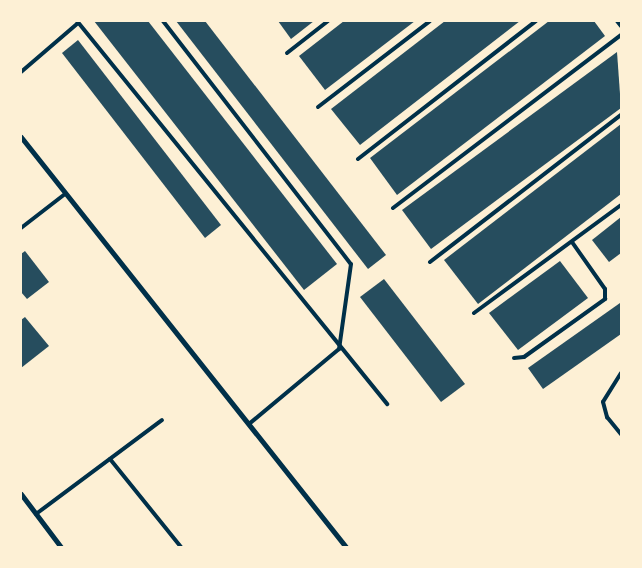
<!DOCTYPE html>
<style>
body{margin:0}
#map{position:relative;width:642px;height:568px;overflow:hidden;background:#fdf0d5;font-family:"Golos Text",sans-serif}
div>[style]{position:absolute}
[style*='--x']{left:calc(var(--x)*1px);top:calc(var(--y)*1px);width:calc(var(--w)*1px);rotate:calc(var(--a)*1deg)}
.building>*{inset:0;background:#264d5e}
.service>*{height:4px;margin:-2px;padding:0 2px;transform-origin:2px;border-radius:2px;background:#003049}
.minor>*{height:5px;margin:-2.5px;padding:0 2.5px;transform-origin:2.5px;border-radius:2.5px;background:#003049}
span{translate:-50% -50%;white-space:nowrap;text-align:center;line-height:1.15;-webkit-text-stroke:4.5px #fdf0d5;paint-order:stroke}
.frame{position:absolute;inset:0;border:22px solid #fdf0d5;pointer-events:none}
</style>
<div id="map">
<div class="building">
<i style="clip-path:polygon(94px 21px,148px 21px,337px 264px,304px 290px)"></i>
<i style="clip-path:polygon(176px 21px,205px 21px,386px 255px,368px 269px)"></i>
<i style="clip-path:polygon(278px 21px,314px 21px,291px 39px)"></i>
<i style="clip-path:polygon(344px 21px,415px 21px,325px 90px,299px 56px)"></i>
<i style="clip-path:polygon(445px 21px,520px 21px,360px 145px,331px 109px)"></i>
<i style="clip-path:polygon(549px 21px,594px 21px,605px 36px,397px 195px,370px 158px)"></i>
<i style="clip-path:polygon(78px 40px,221px 225px,205px 238px,62px 53px)"></i>
<i style="clip-path:polygon(617px 52px,621px 108px,431px 249px,402px 210px)"></i>
<i style="clip-path:polygon(621px 124px,621px 194px,478px 304px,444px 260px)"></i>
<i style="clip-path:polygon(621px 217px,621px 253px,609px 262px,592px 240px)"></i>
<i style="clip-path:polygon(25px 251px,49px 282px,27px 299px,21px 292px,21px 254px)"></i>
<i style="clip-path:polygon(560px 261px,588px 298px,518px 350px,489px 313px)"></i>
<i style="clip-path:polygon(384px 279px,465px 384px,441px 402px,360px 297px)"></i>
<i style="clip-path:polygon(620px 303px,621px 334px,543px 389px,528px 368px)"></i>
<i style="clip-path:polygon(25px 317px,49px 346px,21px 368px,21px 320px)"></i>
</div>
<div class="service">
<i style="--x:77;--y:21;--w:493;--a:51"></i>
<i style="--x:163;--y:21;--w:307;--a:52.3"></i>
<i style="--x:351;--y:264;--w:86;--a:98"></i>
<i style="--x:339;--y:349;--w:117;--a:140.2"></i>
<i style="--x:617;--y:21;--w:6;--a:51"></i>
<i style="--x:287;--y:53;--w:52;--a:-38"></i>
<i style="--x:21;--y:72;--w:74;--a:-40.6"></i>
<i style="--x:318;--y:107;--w:141;--a:-37.5"></i>
<i style="--x:358;--y:159;--w:225;--a:-37.8"></i>
<i style="--x:393;--y:208;--w:286;--a:-37.2"></i>
<i style="--x:21;--y:228;--w:56;--a:-37.7"></i>
<i style="--x:430;--y:262;--w:241;--a:-37.6"></i>
<i style="--x:474;--y:313;--w:182;--a:-36.3"></i>
<i style="--x:514;--y:358;--w:10;--a:-6"></i>
<i style="--x:524;--y:357;--w:100;--a:-35.6"></i>
<i style="--x:605;--y:299;--w:10;--a:-90"></i>
<i style="--x:605;--y:289;--w:57;--a:-125.1"></i>
<i style="--x:621;--y:373;--w:34;--a:122"></i>
<i style="--x:603;--y:402;--w:16;--a:75"></i>
<i style="--x:607;--y:417;--w:22;--a:51"></i>
<i style="--x:110;--y:459;--w:113;--a:51.1"></i>
<i style="--x:36;--y:514;--w:157;--a:-36.7"></i>
</div>
<div class="minor">
<i style="--x:21;--y:137;--w:523;--a:51.6"></i>
<i style="--x:21;--y:494;--w:66;--a:53"></i>
</div>
<div class="frame"></div>
</div>
